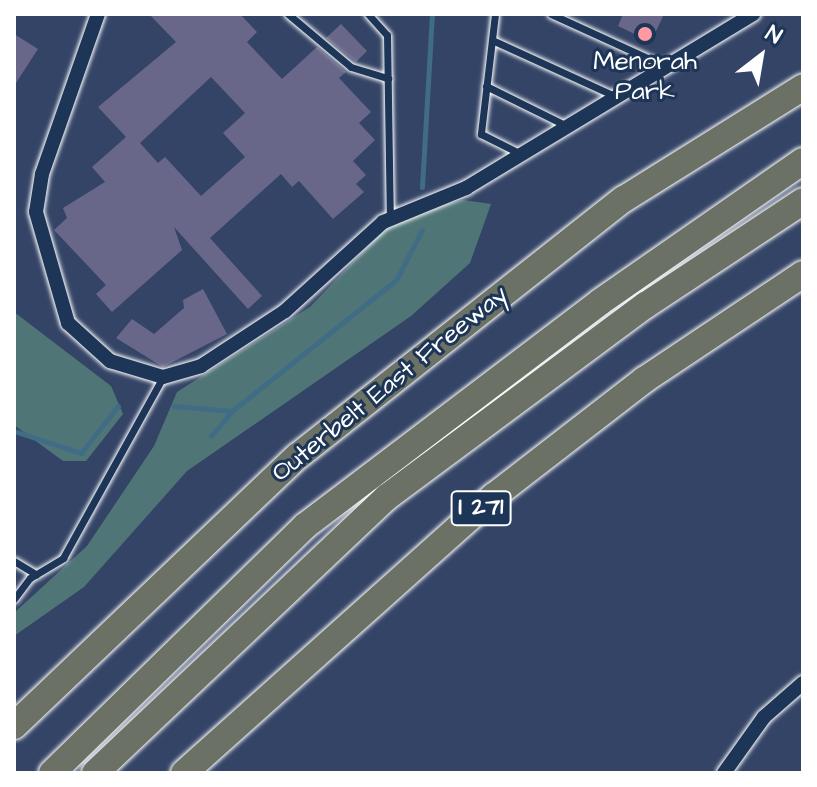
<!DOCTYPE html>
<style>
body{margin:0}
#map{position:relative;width:817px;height:787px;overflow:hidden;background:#344466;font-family:"Architects Daughter",sans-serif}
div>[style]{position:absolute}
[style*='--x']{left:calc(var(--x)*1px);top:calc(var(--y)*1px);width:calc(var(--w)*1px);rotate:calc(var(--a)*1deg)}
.green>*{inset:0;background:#507577}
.stream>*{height:5px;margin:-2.5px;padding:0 2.5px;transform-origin:2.5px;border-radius:2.5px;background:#406c86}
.building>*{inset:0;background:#686789}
.roads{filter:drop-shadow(0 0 2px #fff) drop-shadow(0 0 2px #fff)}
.lane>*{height:7px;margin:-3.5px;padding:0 3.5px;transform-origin:3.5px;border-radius:3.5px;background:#1d3557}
.street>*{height:14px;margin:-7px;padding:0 7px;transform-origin:7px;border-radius:7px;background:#1d3557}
.highway>*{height:26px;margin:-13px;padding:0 13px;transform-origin:13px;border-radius:13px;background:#6b7165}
.dots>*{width:22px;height:22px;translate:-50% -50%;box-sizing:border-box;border:4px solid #1d3557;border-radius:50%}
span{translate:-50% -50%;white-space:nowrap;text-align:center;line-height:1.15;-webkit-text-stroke:6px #1d3557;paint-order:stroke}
.shield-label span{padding:2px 6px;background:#1d3557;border:2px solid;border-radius:6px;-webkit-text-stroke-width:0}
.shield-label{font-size:24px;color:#fff;font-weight:700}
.poi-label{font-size:26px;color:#fff}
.street-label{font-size:26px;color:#fff}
.frame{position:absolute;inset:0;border:16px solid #fff;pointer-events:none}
.north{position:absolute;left:721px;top:16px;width:80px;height:80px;-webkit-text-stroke:6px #1d3557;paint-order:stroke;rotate:31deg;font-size:22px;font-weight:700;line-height:32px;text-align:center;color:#fff}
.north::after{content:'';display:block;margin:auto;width:28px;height:36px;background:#fff;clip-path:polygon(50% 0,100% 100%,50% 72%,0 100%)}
</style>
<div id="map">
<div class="green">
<i style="clip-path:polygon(463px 200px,491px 204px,470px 263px,411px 316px,187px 471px,84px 587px,14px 636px,14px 613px,87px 546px,154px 446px,177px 392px,310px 307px,396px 217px)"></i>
<i style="clip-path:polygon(14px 312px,111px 386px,123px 414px,86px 461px,63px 461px,14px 425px)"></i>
</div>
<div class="stream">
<i style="--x:422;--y:187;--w:173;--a:-86.7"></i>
<i style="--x:174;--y:406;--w:58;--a:4.9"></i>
<i style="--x:14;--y:431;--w:71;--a:18.2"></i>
<i style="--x:81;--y:453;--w:60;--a:-51.8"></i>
<i style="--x:211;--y:436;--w:33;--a:-50"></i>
<i style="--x:232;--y:411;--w:210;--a:-38.6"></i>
<i style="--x:396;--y:280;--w:56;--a:-62.5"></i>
</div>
<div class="building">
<i style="clip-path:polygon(evenodd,149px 14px,240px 14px,257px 32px,247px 42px,282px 79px,317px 47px,346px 72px,339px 78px,371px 112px,359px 123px,375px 140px,353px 161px,366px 175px,356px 184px,364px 192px,333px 219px,299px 181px,292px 187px,281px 174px,210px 238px,262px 296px,248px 309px,174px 227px,182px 250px,112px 312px,96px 294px,106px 285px,54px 230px,67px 218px,63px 208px,105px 182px,92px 167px,126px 137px,98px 107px,176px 42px,149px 14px,211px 77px,245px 113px,223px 133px,245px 157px,201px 196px,165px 157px,158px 163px,140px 143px,211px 77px)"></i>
<i style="clip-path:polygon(623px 14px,664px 14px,651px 42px,618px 26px)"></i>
<i style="clip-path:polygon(341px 24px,367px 51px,356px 62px,326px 38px)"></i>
<i style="clip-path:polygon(14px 34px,38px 49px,14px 86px)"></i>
<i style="clip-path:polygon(203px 289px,227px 334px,163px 367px,116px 338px,132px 319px,154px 334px,184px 308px,183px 300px)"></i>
</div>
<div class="roads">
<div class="lane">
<i style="--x:288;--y:14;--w:82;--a:40.1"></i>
<i style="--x:351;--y:67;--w:39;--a:17"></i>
<i style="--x:368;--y:14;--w:28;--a:48"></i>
<i style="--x:387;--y:35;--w:183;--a:89.1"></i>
<i style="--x:495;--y:14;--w:121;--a:96.7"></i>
<i style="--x:481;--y:134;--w:45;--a:26.6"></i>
<i style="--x:551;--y:14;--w:125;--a:24.5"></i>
<i style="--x:492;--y:40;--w:137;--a:24.5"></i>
<i style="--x:486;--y:86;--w:90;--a:26.3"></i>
<i style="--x:14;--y:561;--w:26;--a:31"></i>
<i style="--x:14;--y:599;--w:26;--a:-53"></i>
<i style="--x:30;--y:578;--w:39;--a:-31"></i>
<i style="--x:63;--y:558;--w:207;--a:-61.1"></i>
</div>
<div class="street">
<i style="--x:98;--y:14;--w:170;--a:109.3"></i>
<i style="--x:42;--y:174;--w:38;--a:99"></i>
<i style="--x:36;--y:212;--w:116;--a:73.9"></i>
<i style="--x:68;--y:323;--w:57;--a:42.1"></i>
<i style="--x:110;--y:361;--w:55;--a:16.8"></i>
<i style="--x:163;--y:377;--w:40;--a:-16"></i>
<i style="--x:201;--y:366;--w:100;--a:-33.2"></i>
<i style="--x:285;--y:311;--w:132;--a:-42.2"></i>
<i style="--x:383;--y:222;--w:90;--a:-22.3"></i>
<i style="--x:466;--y:188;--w:336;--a:-31.2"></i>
<i style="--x:724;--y:773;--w:69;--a:-54.5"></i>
<i style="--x:764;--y:717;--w:52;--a:-41.1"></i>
</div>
<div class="highway">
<i style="--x:14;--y:726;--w:392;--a:-43.6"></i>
<i style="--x:298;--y:456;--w:415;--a:-38.3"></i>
<i style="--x:624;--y:199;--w:211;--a:-32"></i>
<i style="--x:52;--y:773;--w:354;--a:-44.3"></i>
<i style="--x:305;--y:526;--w:370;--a:-37.2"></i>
<i style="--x:600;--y:302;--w:247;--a:-34.8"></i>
<i style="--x:95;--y:773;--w:402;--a:-43.4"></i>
<i style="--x:387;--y:497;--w:322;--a:-36.6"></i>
<i style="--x:646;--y:305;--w:188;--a:-33.5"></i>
<i style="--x:184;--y:773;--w:416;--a:-41.8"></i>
<i style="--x:494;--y:496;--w:190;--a:-37.7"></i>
<i style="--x:644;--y:380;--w:191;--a:-33.7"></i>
</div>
</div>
<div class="dots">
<i style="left:645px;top:34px;background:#ff9aa2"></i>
</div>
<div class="shield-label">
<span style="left:481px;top:508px">I 271</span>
</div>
<div class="poi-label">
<span style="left:645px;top:77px">Menorah<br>Park</span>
</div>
<div class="street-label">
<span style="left:390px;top:384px;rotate:-39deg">Outerbelt East Freeway</span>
</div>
<div class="frame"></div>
<div class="north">N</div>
</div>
